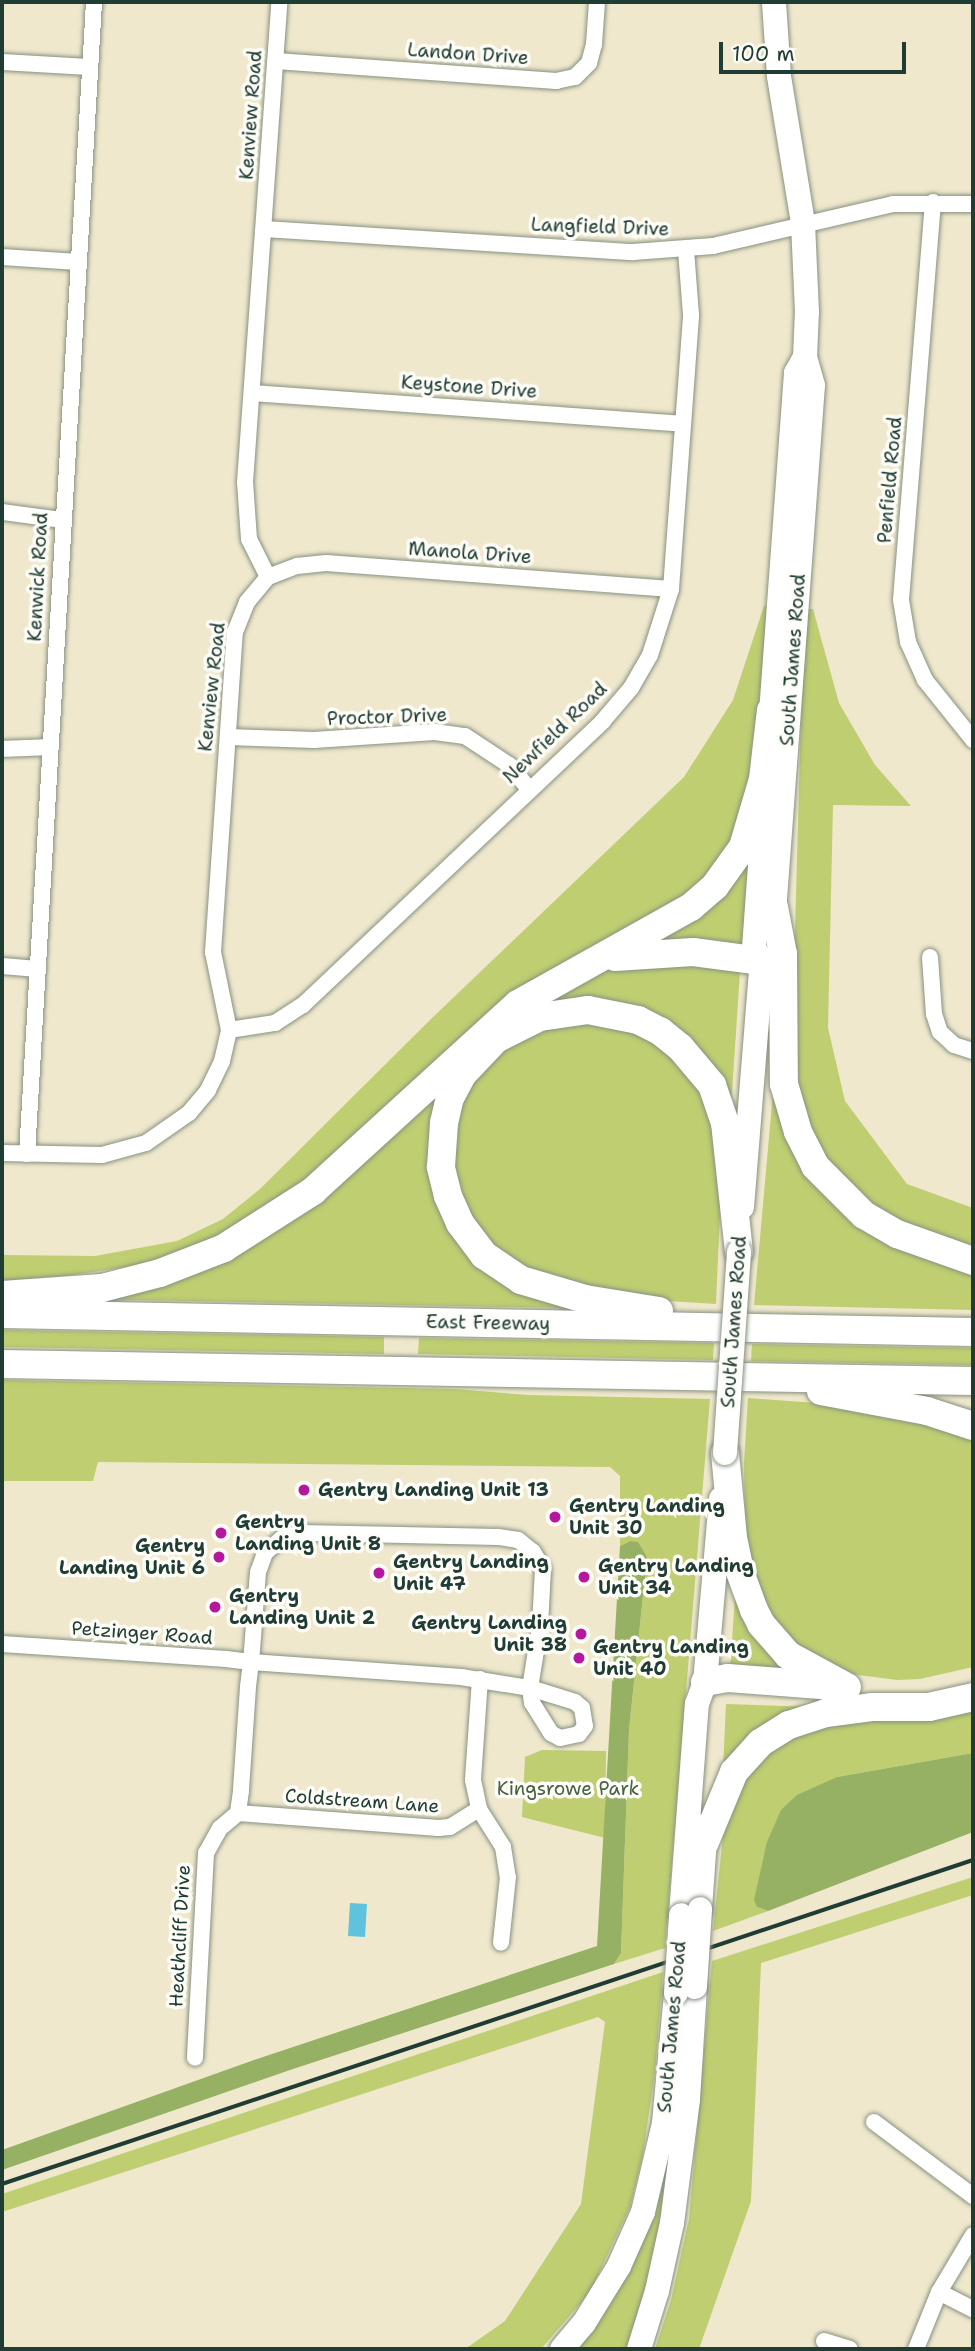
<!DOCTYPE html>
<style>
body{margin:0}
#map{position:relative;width:975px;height:2351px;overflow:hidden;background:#efe8cd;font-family:"Shantell Sans",sans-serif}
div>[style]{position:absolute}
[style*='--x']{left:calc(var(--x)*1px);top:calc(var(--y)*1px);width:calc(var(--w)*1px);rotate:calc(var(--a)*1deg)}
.green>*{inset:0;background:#bece71}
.forest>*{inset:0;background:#96b163}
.water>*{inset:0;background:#60c3de}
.roads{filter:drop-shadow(0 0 2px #879280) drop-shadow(0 0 2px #879280)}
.minor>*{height:16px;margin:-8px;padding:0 8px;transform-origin:8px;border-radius:8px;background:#fff}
.primary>*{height:24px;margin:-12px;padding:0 12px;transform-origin:12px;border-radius:12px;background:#fff}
.motorway>*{height:28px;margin:-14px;padding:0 14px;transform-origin:14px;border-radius:14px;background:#fff}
.rail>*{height:3.5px;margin:-1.75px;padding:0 1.75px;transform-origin:1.75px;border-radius:1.75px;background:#1f3d34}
.bridges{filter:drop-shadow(0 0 2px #879280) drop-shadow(0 0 2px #879280)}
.primary-bridge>*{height:24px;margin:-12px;padding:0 12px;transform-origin:12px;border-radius:12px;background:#fff}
.dots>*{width:19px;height:19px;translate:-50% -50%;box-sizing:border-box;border:4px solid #fdfcf7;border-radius:50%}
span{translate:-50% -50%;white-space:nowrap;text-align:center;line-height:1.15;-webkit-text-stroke:7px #fdfcf7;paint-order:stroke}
.street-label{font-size:19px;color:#1f3d34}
.poi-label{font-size:19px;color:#1f3d34;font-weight:700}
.left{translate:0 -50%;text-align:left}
.right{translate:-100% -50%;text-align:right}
.park-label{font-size:19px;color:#476143}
.frame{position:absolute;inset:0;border:4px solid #1f3d34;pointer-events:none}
.scale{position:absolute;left:719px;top:42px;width:187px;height:32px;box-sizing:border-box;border:4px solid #1f3d34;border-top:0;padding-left:9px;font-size:21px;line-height:24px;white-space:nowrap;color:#1f3d34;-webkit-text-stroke:5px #fdfcf7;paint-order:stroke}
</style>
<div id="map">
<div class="green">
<i style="clip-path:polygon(764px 606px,771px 606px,747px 801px,740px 827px,708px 882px,300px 1186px,209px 1243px,139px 1265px,46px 1279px,2px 1281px,2px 1255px,95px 1256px,177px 1241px,223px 1219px,260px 1189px,430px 1020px,684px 777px,733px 700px)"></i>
<i style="clip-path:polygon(804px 609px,813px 609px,839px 703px,875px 765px,911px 806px,833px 805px,828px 1028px,845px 1101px,907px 1184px,973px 1208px,973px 1249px,926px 1234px,870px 1206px,830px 1167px,801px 1112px,792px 1038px)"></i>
<i style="clip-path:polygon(748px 857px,743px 948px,649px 943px)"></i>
<i style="clip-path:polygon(641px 960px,740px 972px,731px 1108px,691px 1044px,556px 1005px,543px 994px,571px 979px)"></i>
<i style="clip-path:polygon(580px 1019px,654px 1036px,708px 1096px,722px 1166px,716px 1304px,635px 1299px,510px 1263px,464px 1212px,449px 1150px,465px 1090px,515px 1037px)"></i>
<i style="clip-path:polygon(458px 1063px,442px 1203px,569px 1308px,83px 1299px,192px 1268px)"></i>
<i style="clip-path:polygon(774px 1081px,828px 1187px,973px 1265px,973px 1310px,754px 1305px)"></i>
<i style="clip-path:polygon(2px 1330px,384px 1337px,384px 1354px,2px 1347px)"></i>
<i style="clip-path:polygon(419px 1338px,714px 1343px,713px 1360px,418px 1354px)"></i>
<i style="clip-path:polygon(752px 1344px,973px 1348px,973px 1365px,751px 1361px)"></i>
<i style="clip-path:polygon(2px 1380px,454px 1389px,528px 1395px,710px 1399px,665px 1948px,614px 1964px,621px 1953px,629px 1730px,647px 1557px,630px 1541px,620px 1546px,620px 1476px,610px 1467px,98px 1462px,93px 1481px,2px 1481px)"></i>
<i style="clip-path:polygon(748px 1398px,843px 1405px,973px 1436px,973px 1667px,920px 1679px,897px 1680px,851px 1674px,830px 1666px,781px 1635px,751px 1571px,745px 1521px,744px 1463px)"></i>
<i style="clip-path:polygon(736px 1583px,798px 1670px,730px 1669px)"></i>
<i style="clip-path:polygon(726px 1704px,817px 1707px,723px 1769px)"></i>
<i style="clip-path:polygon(973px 1710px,973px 1753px,837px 1777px,757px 1907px,768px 1911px,713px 1931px,724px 1826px,733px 1797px,758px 1758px,821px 1723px)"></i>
<i style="clip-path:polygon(542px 1750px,606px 1751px,605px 1838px,522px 1817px,525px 1757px)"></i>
<i style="clip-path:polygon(973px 1877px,973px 1895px,761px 1963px,751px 2201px,699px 2349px,655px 2349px,671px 2300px,689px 2219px,712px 1961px)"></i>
<i style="clip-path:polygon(663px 1972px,655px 2072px,643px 2154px,630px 2207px,590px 2292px,541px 2349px,465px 2349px,505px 2321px,581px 2204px,605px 2022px,598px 2017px,2px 2212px,2px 2194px)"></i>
<i style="clip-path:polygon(666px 2155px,672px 2156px,656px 2258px,631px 2349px,575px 2349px)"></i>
</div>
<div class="forest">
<i style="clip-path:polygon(630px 1541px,638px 1542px,647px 1557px,629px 1730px,621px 1953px,614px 1964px,290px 2070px,2px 2170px,2px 2150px,254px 2060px,597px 1946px,620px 1546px)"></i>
<i style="clip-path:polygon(973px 1753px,973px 1832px,768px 1911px,757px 1907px,754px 1900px,767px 1842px,781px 1810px,797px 1795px,837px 1777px)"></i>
</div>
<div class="water">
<i style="clip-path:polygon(350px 1903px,367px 1904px,365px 1937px,348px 1936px)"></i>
</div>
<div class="roads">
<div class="minor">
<i style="--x:276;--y:61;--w:281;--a:4.1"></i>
<i style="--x:556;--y:81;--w:19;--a:-12"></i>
<i style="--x:575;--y:77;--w:20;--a:-45"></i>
<i style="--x:589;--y:63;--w:20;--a:-75"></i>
<i style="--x:594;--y:44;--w:42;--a:-85.9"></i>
<i style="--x:2;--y:62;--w:87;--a:3.3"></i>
<i style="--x:933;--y:202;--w:399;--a:94.6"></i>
<i style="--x:901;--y:600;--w:43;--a:80.5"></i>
<i style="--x:908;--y:642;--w:42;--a:65.9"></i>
<i style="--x:925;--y:680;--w:77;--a:51.3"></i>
<i style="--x:264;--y:229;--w:370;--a:3.6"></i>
<i style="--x:633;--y:252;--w:80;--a:-4.3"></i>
<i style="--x:713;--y:246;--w:185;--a:-13.1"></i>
<i style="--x:893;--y:204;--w:80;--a:0"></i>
<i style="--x:2;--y:257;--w:76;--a:3.8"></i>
<i style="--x:253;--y:393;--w:431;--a:4.1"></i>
<i style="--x:2;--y:512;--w:61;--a:7.6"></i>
<i style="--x:268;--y:577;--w:42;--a:-116.6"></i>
<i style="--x:249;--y:539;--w:57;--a:-94"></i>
<i style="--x:245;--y:482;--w:481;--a:-85.9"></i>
<i style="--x:228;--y:737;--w:86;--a:2"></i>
<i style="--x:314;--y:740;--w:121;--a:-3.8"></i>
<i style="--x:435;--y:732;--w:30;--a:8"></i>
<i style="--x:465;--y:736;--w:53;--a:33.4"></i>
<i style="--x:509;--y:765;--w:31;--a:50"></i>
<i style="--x:2;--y:749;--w:48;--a:-2.4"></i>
<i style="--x:930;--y:957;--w:57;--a:86"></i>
<i style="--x:934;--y:1014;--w:19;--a:72"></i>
<i style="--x:940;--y:1032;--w:19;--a:43"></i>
<i style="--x:954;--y:1045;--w:20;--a:18"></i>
<i style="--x:2;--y:966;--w:36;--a:5"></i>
<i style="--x:229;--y:1030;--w:47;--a:-8.7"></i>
<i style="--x:275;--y:1023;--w:33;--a:-33"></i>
<i style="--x:303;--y:1005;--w:412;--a:-43.4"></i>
<i style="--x:602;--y:722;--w:45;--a:-49.5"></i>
<i style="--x:631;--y:688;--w:38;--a:-60"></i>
<i style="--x:650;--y:655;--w:69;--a:-72.3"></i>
<i style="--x:671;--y:589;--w:275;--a:-85.8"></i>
<i style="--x:691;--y:315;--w:65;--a:-94.4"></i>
<i style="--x:2;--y:1153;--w:100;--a:1.1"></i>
<i style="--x:102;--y:1155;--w:46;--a:-15.3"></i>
<i style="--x:146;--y:1143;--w:52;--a:-34.9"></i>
<i style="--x:189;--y:1113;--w:30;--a:-50"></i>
<i style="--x:208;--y:1090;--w:32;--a:-64"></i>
<i style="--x:222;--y:1061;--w:32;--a:-77"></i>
<i style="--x:229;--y:1030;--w:80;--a:-101.6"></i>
<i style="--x:213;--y:952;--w:321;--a:-86.1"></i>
<i style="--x:235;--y:632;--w:32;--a:-68"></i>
<i style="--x:247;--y:602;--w:33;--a:-50"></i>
<i style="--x:268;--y:577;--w:31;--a:-21"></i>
<i style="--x:297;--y:566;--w:29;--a:-6"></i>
<i style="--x:326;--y:563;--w:346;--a:4.3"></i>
<i style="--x:27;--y:1154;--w:1154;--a:-86.67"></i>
<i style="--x:2;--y:1644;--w:225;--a:3.8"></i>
<i style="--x:226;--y:1659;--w:25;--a:7"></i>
<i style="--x:251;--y:1662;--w:211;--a:4.1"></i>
<i style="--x:461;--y:1677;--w:70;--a:9.1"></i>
<i style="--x:530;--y:1688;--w:63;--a:-80.8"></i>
<i style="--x:540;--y:1626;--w:57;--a:-87"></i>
<i style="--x:543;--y:1569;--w:20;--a:-120"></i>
<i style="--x:533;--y:1552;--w:19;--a:-141"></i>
<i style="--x:518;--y:1540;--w:20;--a:-171"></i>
<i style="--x:498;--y:1537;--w:197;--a:-178.8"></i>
<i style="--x:301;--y:1533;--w:21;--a:163"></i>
<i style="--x:281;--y:1539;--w:21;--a:139"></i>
<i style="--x:265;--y:1553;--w:20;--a:110"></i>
<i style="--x:258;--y:1572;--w:90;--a:94.4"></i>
<i style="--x:251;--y:1662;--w:25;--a:97"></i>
<i style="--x:248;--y:1687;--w:104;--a:93.9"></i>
<i style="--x:241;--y:1791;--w:22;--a:98"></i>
<i style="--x:238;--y:1813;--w:23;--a:140"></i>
<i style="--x:220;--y:1828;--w:29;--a:119"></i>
<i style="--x:206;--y:1853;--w:205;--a:93.1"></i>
<i style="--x:480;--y:1679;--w:101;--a:94"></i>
<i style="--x:473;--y:1780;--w:30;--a:78"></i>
<i style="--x:479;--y:1809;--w:45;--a:57.7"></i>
<i style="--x:503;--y:1847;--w:30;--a:81"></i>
<i style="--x:508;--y:1877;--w:66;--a:96.1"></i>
<i style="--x:530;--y:1688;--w:47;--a:17.3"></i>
<i style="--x:575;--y:1702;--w:9;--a:41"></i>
<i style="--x:582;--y:1708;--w:18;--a:81"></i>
<i style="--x:585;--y:1726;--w:10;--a:127"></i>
<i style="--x:579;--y:1734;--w:19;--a:168"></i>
<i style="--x:560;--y:1738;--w:10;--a:-151"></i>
<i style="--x:551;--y:1733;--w:36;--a:-122"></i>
<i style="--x:532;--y:1703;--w:15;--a:-98"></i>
<i style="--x:238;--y:1813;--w:201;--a:4.3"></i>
<i style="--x:438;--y:1828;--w:12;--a:-5"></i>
<i style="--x:450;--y:1827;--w:34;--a:-32"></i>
<i style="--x:874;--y:2122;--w:124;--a:36.8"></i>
<i style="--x:939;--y:2292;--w:38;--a:27"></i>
<i style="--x:824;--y:2341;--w:27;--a:17"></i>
<i style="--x:916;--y:2349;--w:61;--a:-68"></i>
<i style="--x:939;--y:2292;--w:66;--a:-59.2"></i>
</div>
<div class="primary">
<i style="--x:770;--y:727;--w:355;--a:-85.8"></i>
<i style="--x:796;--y:373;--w:18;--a:-61"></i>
<i style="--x:773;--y:926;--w:542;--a:-85.77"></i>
<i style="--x:813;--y:385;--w:29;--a:-106"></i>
<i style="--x:805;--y:357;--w:45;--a:-87.5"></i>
<i style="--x:807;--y:312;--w:89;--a:-92.6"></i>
<i style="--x:803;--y:223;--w:149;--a:-99.3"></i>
<i style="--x:779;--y:76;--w:74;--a:-93.9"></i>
<i style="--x:742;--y:1207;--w:247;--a:-85.4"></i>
<i style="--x:762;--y:961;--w:15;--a:-122"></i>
<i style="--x:754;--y:948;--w:149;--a:-85.8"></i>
<i style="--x:700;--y:1909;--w:84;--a:-85.9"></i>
<i style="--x:681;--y:1915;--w:212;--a:-85.7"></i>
<i style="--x:697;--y:1704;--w:23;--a:-70"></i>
<i style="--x:705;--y:1682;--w:184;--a:-85"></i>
<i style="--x:562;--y:2349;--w:34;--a:-50"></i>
<i style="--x:584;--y:2323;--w:67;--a:-58.4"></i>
<i style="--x:619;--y:2266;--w:59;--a:-66"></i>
<i style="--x:643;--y:2212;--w:91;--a:-76.7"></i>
<i style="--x:664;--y:2123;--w:131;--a:-84.7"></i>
<i style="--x:639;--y:2349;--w:61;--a:-72.8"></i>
<i style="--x:657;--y:2291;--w:70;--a:-77.6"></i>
<i style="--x:672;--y:2223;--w:125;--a:-82.6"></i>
<i style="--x:688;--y:2099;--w:112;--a:-86.4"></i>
</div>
<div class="motorway">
<i style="--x:774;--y:907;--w:48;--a:79.2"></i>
<i style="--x:783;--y:954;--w:130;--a:89.6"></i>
<i style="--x:784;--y:1084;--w:50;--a:73.7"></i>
<i style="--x:798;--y:1132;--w:38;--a:63"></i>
<i style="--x:815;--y:1166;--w:69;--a:45"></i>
<i style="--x:864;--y:1215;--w:38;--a:30"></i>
<i style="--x:897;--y:1234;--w:81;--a:19.6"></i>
<i style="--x:615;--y:957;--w:78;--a:-3.7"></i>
<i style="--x:693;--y:952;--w:70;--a:7.4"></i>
<i style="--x:2;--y:1295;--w:100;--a:-4"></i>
<i style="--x:102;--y:1288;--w:60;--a:-14.5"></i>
<i style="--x:160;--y:1273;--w:69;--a:-21.3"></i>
<i style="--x:224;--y:1248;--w:106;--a:-32.6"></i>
<i style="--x:313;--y:1191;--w:277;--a:-42.4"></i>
<i style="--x:518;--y:1004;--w:198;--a:-29.3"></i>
<i style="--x:691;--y:907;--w:32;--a:-41"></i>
<i style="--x:715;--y:886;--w:48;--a:-54.3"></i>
<i style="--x:743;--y:847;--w:71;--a:-73.6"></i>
<i style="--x:763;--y:779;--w:69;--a:-83.4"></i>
<i style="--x:659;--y:1311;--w:75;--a:-170.8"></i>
<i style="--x:585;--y:1299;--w:67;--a:-163.5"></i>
<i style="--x:521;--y:1280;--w:45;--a:-146"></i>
<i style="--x:484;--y:1255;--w:40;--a:-127"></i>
<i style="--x:460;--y:1223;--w:30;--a:-114"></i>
<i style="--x:448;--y:1196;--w:30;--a:-104"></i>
<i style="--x:441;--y:1167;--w:44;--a:-86.1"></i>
<i style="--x:444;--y:1123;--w:26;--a:-77"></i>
<i style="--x:450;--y:1098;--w:26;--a:-62"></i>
<i style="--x:462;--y:1075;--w:50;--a:-46.6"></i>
<i style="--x:496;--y:1039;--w:49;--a:-26.6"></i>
<i style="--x:540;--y:1017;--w:49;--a:-8.3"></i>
<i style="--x:588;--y:1010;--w:51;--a:11.3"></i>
<i style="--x:638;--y:1020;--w:25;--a:27"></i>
<i style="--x:660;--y:1031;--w:26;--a:39"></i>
<i style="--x:680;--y:1047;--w:50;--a:49.9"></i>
<i style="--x:712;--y:1085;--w:40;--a:71.1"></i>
<i style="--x:725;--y:1123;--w:129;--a:83.8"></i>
<i style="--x:2;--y:1314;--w:971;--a:1.06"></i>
<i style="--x:2;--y:1364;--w:971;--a:1"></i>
<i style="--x:821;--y:1391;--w:108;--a:10.7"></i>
<i style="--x:927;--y:1411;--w:48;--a:18.1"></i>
<i style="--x:725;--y:1453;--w:85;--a:84.6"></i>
<i style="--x:733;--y:1538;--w:35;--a:78"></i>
<i style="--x:740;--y:1572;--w:40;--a:69.8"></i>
<i style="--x:754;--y:1610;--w:16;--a:63"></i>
<i style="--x:761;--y:1624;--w:41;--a:48.9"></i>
<i style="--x:788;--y:1655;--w:67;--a:28.5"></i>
<i style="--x:705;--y:1682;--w:23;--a:-10"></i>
<i style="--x:728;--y:1678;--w:103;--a:4.4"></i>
<i style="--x:705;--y:1842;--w:76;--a:-67.5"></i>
<i style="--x:734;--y:1772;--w:39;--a:-48"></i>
<i style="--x:760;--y:1743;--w:34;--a:-32"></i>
<i style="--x:789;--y:1725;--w:39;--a:-18"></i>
<i style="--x:826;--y:1713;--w:46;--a:-7.4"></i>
<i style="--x:872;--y:1707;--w:57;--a:0"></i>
<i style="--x:929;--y:1707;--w:45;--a:-12.8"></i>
</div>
</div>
<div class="rail">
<i style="--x:2;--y:2184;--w:1024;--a:-18.45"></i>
</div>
<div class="bridges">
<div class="primary-bridge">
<i style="--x:725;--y:1453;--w:202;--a:-86"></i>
<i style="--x:695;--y:1987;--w:78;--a:-86.3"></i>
<i style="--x:676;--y:1993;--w:78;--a:-86.3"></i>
</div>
</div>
<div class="dots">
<i style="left:304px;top:1490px;background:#b5179e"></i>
<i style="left:555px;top:1517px;background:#b5179e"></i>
<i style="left:221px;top:1533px;background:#b5179e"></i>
<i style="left:219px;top:1557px;background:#b5179e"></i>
<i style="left:379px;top:1573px;background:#b5179e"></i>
<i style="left:584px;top:1577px;background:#b5179e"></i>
<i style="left:215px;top:1607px;background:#b5179e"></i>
<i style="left:581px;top:1634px;background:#b5179e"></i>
<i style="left:579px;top:1658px;background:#b5179e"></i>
</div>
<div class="street-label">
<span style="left:468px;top:54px;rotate:4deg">Landon Drive</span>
<span style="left:251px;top:115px;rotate:-86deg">Kenview Road</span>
<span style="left:600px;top:227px;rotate:2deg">Langfield Drive</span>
<span style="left:469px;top:387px;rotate:4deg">Keystone Drive</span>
<span style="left:890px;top:480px;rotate:-85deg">Penfield Road</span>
<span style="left:470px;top:553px;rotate:4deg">Manola Drive</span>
<span style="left:38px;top:577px;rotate:-87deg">Kenwick Road</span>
<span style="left:793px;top:660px;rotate:-86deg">South James Road</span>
<span style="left:212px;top:687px;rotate:-84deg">Kenview Road</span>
<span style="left:387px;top:717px;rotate:-2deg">Proctor Drive</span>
<span style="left:555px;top:733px;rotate:-44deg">Newfield Road</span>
<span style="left:734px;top:1322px;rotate:-86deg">South James Road</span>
<span style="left:488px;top:1323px;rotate:1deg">East Freeway</span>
<span style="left:142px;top:1633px;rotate:4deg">Petzinger Road</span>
<span style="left:362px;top:1801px;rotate:4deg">Coldstream Lane</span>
<span style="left:180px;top:1936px;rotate:-87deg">Heathcliff Drive</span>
<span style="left:672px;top:2027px;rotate:-85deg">South James Road</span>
</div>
<div class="poi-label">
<span class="left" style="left:318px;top:1490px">Gentry Landing Unit 13</span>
<span class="left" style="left:569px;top:1517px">Gentry Landing<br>Unit 30</span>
<span class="left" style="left:235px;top:1533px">Gentry<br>Landing Unit 8</span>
<span class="right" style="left:205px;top:1557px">Gentry<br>Landing Unit 6</span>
<span class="left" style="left:393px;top:1573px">Gentry Landing<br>Unit 47</span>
<span class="left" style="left:598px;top:1577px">Gentry Landing<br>Unit 34</span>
<span class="left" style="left:229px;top:1607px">Gentry<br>Landing Unit 2</span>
<span class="right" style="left:567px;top:1634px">Gentry Landing<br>Unit 38</span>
<span class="left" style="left:593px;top:1658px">Gentry Landing<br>Unit 40</span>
</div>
<div class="park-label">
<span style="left:568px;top:1789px">Kingsrowe Park</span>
</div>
<div class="frame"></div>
<div class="scale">100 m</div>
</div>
